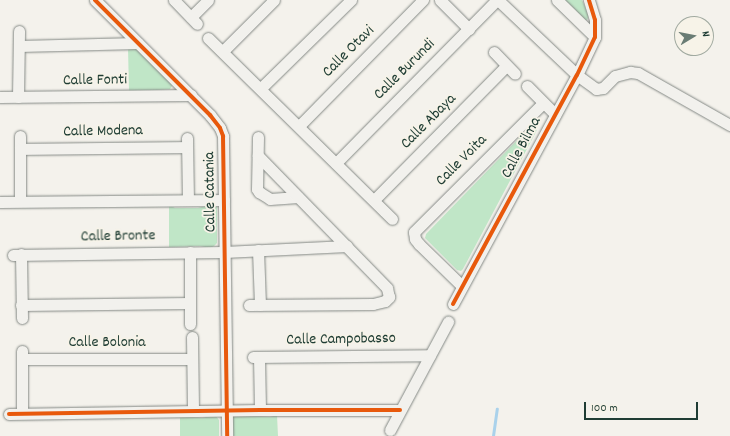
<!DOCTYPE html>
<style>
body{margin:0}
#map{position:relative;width:730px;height:436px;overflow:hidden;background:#f4f2ec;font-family:Dekko,sans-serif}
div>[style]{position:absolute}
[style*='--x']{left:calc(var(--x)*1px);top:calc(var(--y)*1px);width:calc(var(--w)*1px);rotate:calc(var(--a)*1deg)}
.green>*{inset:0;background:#c0e6c7}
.stream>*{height:2.5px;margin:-1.25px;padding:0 1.25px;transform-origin:1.25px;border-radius:1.25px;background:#aad2eb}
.roads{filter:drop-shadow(0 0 1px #848985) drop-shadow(0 0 1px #848985)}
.minor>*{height:11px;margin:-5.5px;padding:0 5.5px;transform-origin:5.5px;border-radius:5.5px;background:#f2f1ed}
.cycleway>*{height:4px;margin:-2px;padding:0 2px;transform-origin:2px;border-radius:2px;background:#e8590c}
span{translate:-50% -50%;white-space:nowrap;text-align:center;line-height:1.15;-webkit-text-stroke:3.5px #f7f3e8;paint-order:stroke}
.street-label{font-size:16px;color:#1f3d34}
.north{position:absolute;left:674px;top:16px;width:40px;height:40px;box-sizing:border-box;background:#f7f3e8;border:1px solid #a1aaa0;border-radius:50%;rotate:80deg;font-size:11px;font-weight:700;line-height:16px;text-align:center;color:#1f3d34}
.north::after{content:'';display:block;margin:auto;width:14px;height:18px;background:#6a7c74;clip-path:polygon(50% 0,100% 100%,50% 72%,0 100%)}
.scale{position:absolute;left:584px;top:402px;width:114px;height:18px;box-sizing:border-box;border:2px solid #1f3d34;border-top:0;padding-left:5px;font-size:12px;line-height:14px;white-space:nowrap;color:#1f3d34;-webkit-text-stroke:3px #f7f3e8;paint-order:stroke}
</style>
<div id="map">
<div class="green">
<i style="clip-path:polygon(561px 0,582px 0,589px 16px,587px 20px,583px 21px)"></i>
<i style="clip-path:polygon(128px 48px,136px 48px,171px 81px,172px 86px,170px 89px,158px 90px,129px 91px)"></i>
<i style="clip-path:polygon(533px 126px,537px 129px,536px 132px,463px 269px,461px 271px,457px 270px,425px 238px,426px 234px,528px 129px)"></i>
<i style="clip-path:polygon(212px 204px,217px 207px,217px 243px,214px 246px,210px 248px,200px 246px,169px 247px,169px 205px,175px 208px,198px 208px)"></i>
<i style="clip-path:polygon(215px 415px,219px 420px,219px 436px,180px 436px,180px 416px,202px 418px)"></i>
<i style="clip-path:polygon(234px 415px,270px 417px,277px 415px,278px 436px,232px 436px,232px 418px)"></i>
</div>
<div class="stream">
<i style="--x:493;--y:436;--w:27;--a:-82"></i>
</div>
<div class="roads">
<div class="minor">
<i style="--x:95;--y:0;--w:163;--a:45"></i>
<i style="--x:210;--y:115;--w:16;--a:52"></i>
<i style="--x:220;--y:128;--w:9;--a:69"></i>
<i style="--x:223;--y:136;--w:300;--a:89.2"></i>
<i style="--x:174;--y:0;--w:33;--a:46"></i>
<i style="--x:440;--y:0;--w:41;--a:45"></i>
<i style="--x:498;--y:0;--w:109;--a:43.5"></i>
<i style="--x:577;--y:75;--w:24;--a:36"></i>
<i style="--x:596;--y:89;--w:7;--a:-8"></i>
<i style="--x:603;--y:88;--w:17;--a:-45"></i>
<i style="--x:615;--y:76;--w:16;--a:-15"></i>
<i style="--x:630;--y:72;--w:8;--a:7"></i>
<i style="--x:638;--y:73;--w:106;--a:29.5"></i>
<i style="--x:557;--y:0;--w:53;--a:44.2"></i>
<i style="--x:191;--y:17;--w:24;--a:-45"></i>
<i style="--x:208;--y:38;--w:258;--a:44.5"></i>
<i style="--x:19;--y:46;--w:119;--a:-1.4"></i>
<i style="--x:223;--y:51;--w:72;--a:-45"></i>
<i style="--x:494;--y:52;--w:30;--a:46"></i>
<i style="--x:527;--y:86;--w:40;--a:45"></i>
<i style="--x:261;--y:88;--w:126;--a:-44.4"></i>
<i style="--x:0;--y:97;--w:191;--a:-0.6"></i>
<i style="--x:18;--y:97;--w:66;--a:-89.1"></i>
<i style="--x:299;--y:126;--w:177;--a:-45.5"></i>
<i style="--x:20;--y:136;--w:65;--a:90"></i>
<i style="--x:258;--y:137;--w:52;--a:91.1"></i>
<i style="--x:257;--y:189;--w:4;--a:56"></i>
<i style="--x:259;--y:192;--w:13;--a:32"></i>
<i style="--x:270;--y:199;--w:28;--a:-4"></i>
<i style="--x:187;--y:138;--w:62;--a:89.1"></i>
<i style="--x:20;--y:149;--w:167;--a:-0.7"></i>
<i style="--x:336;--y:163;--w:229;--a:-45.4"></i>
<i style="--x:374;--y:200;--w:188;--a:-45.4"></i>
<i style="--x:0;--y:202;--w:224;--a:-0.5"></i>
<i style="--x:258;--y:250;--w:55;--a:87.9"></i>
<i style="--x:190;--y:252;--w:72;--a:90"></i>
<i style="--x:21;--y:254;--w:64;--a:89.1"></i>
<i style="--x:13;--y:255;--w:211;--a:-0.8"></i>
<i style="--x:224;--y:252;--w:123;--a:-2.8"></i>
<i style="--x:462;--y:286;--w:60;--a:-135.7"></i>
<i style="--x:419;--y:244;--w:6;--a:-129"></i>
<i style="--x:415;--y:239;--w:7;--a:-98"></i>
<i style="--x:414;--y:232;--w:182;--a:-45"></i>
<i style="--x:453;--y:304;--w:260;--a:-61.6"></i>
<i style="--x:577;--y:75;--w:42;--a:-64.7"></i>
<i style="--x:595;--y:37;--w:17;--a:-90"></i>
<i style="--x:595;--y:20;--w:21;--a:-107"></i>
<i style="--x:21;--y:305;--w:169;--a:-0.7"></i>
<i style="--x:249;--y:305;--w:124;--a:-0.5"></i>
<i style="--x:373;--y:304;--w:12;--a:-14"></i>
<i style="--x:385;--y:301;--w:6;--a:-45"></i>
<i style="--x:389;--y:297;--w:9;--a:-103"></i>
<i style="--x:387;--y:288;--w:185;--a:-134.3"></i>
<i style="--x:192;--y:337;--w:74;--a:89.2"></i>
<i style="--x:253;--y:357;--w:177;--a:-0.6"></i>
<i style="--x:259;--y:357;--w:53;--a:88.9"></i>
<i style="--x:22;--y:359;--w:170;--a:0"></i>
<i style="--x:22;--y:413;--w:62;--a:-90"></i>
<i style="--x:9;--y:414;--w:251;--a:-0.9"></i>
<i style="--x:260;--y:410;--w:140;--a:0"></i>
<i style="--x:390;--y:430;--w:123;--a:-61.8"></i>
</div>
</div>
<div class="cycleway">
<i style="--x:95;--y:0;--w:163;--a:45"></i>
<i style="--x:210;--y:115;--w:16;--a:52"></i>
<i style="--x:220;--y:128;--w:9;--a:69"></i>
<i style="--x:223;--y:136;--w:300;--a:89.2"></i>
<i style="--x:453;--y:304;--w:260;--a:-61.6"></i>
<i style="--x:577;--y:75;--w:42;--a:-64.7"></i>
<i style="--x:595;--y:37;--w:17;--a:-90"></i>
<i style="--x:595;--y:20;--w:21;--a:-107"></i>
<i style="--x:9;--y:414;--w:251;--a:-0.9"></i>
<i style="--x:260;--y:410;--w:140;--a:0"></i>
</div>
<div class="street-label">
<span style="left:349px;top:52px;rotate:-45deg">Calle Otavi</span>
<span style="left:405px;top:70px;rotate:-45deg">Calle Burundi</span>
<span style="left:95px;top:81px;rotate:-1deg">Calle Fonti</span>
<span style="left:429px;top:122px;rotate:-45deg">Calle Abaya</span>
<span style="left:103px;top:132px;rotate:-1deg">Calle Modena</span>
<span style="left:522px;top:148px;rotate:-62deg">Calle Bilma</span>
<span style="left:462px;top:161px;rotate:-45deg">Calle Voita</span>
<span style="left:211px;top:192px;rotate:-91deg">Calle Catania</span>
<span style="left:118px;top:237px;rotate:-1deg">Calle Bronte</span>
<span style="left:341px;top:340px;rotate:-1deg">Calle Campobasso</span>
<span style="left:107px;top:343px">Calle Bolonia</span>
</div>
<div class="north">N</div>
<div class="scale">100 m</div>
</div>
